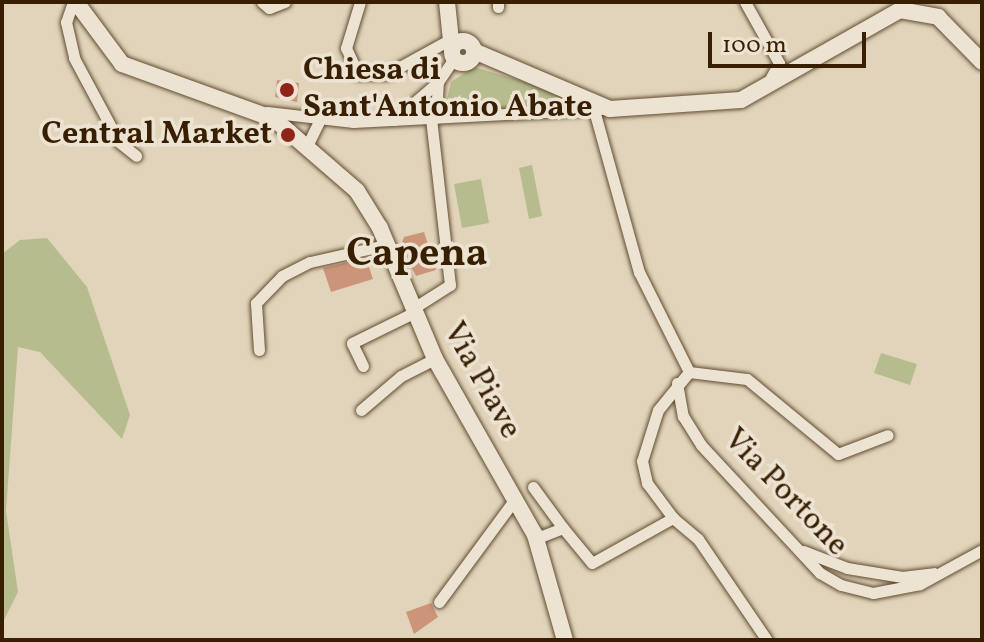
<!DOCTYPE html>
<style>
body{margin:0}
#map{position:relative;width:984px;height:642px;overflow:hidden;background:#e1d4bb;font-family:Vollkorn,serif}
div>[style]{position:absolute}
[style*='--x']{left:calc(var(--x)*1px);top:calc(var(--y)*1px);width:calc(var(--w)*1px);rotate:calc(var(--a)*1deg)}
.green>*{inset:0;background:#b6bc8e}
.building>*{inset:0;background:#cc9579}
.roads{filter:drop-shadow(0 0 2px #624c30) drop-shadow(0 0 2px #624c30)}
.street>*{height:11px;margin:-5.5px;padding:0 5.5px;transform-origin:5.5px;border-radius:5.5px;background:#ece3d3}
.secondary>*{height:16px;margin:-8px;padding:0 8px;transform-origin:8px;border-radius:8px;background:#ece3d3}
.secondary>.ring{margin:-8px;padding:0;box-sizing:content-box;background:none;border:16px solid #ece3d3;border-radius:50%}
.dots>*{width:22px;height:22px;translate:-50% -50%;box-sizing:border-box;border:4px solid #ece3d3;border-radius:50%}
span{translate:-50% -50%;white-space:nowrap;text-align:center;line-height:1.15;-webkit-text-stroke:7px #ece3d3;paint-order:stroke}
.poi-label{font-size:32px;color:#381f02;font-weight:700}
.left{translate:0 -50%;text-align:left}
.right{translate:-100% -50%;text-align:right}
.street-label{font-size:32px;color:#381f02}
.district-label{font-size:40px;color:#381f02;font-weight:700}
.frame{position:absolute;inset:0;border:4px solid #381f02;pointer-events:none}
.scale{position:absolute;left:708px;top:32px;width:158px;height:36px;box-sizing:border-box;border:4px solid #381f02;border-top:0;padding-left:10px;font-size:24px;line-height:28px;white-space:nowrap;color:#381f02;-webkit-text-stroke:6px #ece3d3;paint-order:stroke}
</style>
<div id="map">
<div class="green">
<i style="clip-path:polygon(474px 67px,535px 85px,570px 101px,568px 107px,444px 112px,451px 82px)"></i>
<i style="clip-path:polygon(532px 165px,542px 216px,529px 219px,519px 168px)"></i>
<i style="clip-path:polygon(481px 179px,489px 223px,462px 228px,454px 184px)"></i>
<i style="clip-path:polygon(47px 238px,87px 287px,130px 415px,122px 439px,40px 352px,18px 347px,6px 511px,18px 592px,2px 624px,2px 254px,20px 240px)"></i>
<i style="clip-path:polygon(881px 353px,917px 364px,910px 385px,874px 373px)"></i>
</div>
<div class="building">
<i style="clip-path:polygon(277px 80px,299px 83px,297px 102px,275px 97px)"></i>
<i style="clip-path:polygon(424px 232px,436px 270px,416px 276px,400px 247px,404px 237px)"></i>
<i style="clip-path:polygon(366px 258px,373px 279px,331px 292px,323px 268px)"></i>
<i style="clip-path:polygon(431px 603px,438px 617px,414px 634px,406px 612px)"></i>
</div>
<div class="roads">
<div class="street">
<i style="--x:73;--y:2;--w:21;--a:109"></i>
<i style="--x:66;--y:22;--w:37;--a:77"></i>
<i style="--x:74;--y:58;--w:95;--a:61.8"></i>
<i style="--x:119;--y:142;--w:22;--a:39"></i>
<i style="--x:262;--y:2;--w:9;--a:41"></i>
<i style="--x:269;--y:8;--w:17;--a:-21"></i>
<i style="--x:360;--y:2;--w:48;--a:106.9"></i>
<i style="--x:346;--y:48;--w:29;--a:65"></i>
<i style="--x:358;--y:74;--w:29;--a:0"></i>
<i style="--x:387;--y:74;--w:71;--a:-28.7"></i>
<i style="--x:498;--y:2;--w:5;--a:90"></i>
<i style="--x:745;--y:2;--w:70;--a:60.9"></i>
<i style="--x:779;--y:63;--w:21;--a:119"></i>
<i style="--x:594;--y:110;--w:168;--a:74.5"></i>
<i style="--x:639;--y:272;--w:112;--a:63.4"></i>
<i style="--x:689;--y:372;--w:49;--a:129.2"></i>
<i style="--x:658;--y:410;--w:53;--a:107.4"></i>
<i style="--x:642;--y:461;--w:23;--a:77"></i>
<i style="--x:647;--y:483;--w:44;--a:53.4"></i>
<i style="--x:267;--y:112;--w:87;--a:6.6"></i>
<i style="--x:353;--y:122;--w:248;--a:-3"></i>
<i style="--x:436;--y:118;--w:36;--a:-87"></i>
<i style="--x:394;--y:120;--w:58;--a:-40.8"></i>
<i style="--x:438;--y:82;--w:29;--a:-56"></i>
<i style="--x:308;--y:144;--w:25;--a:-64"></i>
<i style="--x:412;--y:309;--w:45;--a:-32.3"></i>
<i style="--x:450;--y:285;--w:167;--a:-96.5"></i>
<i style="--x:259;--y:350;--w:47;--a:-93.7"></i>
<i style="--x:256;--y:303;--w:37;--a:-46"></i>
<i style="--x:282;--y:276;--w:31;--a:-27"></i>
<i style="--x:310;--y:262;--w:78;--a:-12.6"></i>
<i style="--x:363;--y:366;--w:25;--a:-116"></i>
<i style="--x:352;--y:343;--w:68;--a:-26.2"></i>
<i style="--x:689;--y:372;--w:58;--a:6.9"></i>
<i style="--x:747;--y:379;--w:118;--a:39.5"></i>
<i style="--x:838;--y:454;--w:53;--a:-20.8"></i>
<i style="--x:677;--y:383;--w:34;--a:80"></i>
<i style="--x:683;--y:416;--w:34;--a:58"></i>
<i style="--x:701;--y:445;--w:175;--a:47.1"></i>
<i style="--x:820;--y:573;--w:24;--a:30"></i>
<i style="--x:841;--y:585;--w:33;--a:14"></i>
<i style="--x:873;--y:593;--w:48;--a:-10.8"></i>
<i style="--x:920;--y:584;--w:71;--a:-28.7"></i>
<i style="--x:361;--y:410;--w:52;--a:-40.4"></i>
<i style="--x:401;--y:376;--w:38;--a:-27"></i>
<i style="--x:533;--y:487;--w:51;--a:53.8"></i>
<i style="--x:537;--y:538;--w:28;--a:-21"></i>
<i style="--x:563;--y:528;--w:45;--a:50.4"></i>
<i style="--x:592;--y:563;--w:93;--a:-29.1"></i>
<i style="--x:673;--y:518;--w:33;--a:40"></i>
<i style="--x:698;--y:539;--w:122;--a:55.7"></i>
<i style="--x:803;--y:551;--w:47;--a:21.1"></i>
<i style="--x:847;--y:568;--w:56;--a:9.3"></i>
<i style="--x:902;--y:577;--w:32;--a:-7"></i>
<i style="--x:439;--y:602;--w:128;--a:-53.6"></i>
</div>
<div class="secondary">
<i style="--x:76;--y:2;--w:77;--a:53.4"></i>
<i style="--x:122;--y:64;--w:162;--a:19.9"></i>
<i style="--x:274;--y:119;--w:110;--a:40.9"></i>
<i style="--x:357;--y:191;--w:44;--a:58.1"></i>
<i style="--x:380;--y:228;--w:142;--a:67.2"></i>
<i style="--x:435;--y:359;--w:202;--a:60.4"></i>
<i style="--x:535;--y:535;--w:109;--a:74.1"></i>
<i style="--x:447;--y:2;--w:48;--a:84.1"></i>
<i class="ring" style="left:452px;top:41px;width:6px;height:6px"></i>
<i style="--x:474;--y:51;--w:148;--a:23.1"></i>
<i style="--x:610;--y:109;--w:131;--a:-3.9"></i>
<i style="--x:741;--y:100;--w:183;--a:-29.5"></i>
<i style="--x:900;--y:10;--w:39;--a:10"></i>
<i style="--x:938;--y:17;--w:63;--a:45.6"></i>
</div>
</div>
<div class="dots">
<i style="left:287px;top:90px;background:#8f2418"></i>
<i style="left:288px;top:135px;background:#8f2418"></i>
</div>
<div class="poi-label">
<span class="left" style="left:303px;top:90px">Chiesa di<br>Sant'Antonio Abate</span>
<span class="right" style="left:272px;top:135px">Central Market</span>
</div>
<div class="street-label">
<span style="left:481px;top:381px;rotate:61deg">Via Piave</span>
<span style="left:785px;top:493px;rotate:46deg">Via Portone</span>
</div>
<div class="district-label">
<span style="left:417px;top:255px">Capena</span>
</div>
<div class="frame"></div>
<div class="scale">100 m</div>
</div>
